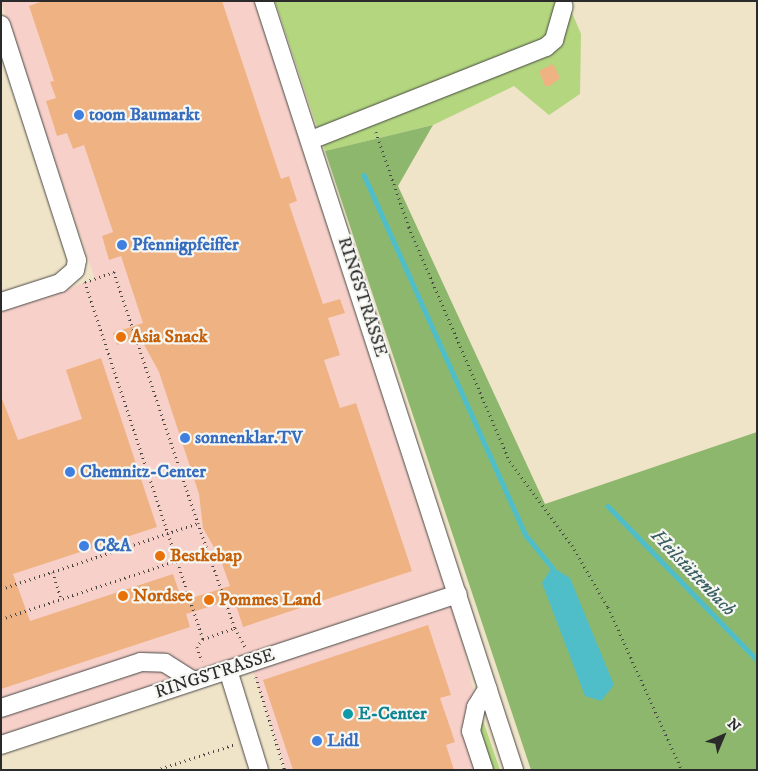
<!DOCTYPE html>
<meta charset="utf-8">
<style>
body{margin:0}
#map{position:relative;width:758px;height:771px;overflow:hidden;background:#efe3c8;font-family:"IM FELL DW Pica",serif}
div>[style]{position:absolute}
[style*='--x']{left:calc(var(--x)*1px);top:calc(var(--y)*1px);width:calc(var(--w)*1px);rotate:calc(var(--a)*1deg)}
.built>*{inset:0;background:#f7d0ca}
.green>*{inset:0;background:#b3d67f}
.forest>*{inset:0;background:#8eb76e}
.water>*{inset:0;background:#50bec8}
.stream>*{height:4.5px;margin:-2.25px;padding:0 2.25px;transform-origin:2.25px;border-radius:2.25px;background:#50bec8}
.building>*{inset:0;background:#efb383}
.path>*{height:2.5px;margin-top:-1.25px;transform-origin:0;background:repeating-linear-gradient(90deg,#484743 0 1px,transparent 0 5px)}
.roads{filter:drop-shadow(0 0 1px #484743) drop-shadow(0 0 1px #484743)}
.minor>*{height:18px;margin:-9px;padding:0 9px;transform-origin:9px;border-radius:9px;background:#fff}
.dots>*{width:14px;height:14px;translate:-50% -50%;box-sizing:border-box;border:2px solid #f6f6f2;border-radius:50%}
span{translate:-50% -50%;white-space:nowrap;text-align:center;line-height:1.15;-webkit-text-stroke:4.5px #f6f6f2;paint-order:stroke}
.shop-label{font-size:18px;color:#366cbe;font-weight:700}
.left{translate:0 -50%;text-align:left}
.street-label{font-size:18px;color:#2b2b2b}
.food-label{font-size:18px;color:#c56008;font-weight:700}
.culture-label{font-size:18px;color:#0d838f;font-weight:700}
.water-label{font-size:19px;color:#385e62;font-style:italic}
.frame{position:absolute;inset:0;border:2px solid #2b2b2b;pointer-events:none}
.north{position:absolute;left:698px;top:711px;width:50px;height:50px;-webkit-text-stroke:4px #f6f6f2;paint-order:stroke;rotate:45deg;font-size:14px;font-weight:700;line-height:20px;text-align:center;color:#2b2b2b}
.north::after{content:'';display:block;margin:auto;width:18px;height:22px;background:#2b2b2b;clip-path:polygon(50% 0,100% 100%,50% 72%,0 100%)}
</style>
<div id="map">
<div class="built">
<i style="clip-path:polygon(1px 1px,254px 1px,464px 648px,491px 770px,286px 770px,250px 662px,1px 740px,1px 312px,95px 279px)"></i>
</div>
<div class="green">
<i style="clip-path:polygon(275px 1px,567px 1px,581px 34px,580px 94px,549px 115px,514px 86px,433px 125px,325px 151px)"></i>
<i style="clip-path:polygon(482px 718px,500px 770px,491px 770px,476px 720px)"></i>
</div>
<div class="forest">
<i style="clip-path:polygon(433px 125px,398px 186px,545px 504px,757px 432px,757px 770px,531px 770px,325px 151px)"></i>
</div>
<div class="water">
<i style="clip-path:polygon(552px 567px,570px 578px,614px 685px,601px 701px,585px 696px,542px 583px)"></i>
</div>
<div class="stream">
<i style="--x:364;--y:175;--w:393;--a:65.8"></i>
<i style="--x:525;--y:534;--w:43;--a:50.7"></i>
<i style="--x:608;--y:506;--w:214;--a:45.9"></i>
</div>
<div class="building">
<i style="clip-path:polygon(43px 1px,222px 1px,281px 179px,289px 176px,297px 201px,289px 204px,323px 304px,340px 299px,345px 313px,328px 318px,340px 355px,324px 360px,340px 408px,356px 403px,412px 571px,243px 627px,234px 599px,186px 614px,190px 627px,1px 689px,1px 396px,18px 440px,82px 419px,66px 370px,101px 358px,157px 527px,13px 574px,30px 621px,173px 574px,182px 601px,230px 586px,220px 558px,203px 528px,199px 494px,159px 372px,140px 337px,117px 345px,113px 333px,143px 323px,121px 256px,109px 260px,102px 236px,113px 232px,84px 145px,73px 149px,67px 133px,57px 136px,46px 101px,56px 98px,50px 82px,54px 81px,29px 6px)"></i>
<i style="clip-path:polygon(553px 64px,560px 78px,550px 86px,545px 86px,539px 71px)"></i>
<i style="clip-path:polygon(428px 625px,451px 695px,440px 698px,455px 742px,446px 745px,454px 770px,293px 770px,263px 680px)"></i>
</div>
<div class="path">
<i style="--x:376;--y:132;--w:101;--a:70.8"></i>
<i style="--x:409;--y:227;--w:255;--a:66.7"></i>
<i style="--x:510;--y:461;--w:104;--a:53.6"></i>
<i style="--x:572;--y:545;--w:72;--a:59.9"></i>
<i style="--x:608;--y:607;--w:179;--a:65.6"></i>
<i style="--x:85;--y:282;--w:31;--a:-19"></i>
<i style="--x:114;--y:272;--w:265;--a:71.5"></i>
<i style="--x:198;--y:523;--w:111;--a:70.6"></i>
<i style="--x:235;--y:628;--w:23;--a:61"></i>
<i style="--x:85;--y:282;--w:376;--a:71.7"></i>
<i style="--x:203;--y:639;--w:10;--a:127"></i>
<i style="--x:197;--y:647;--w:15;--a:70"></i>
<i style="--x:53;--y:572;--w:28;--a:73"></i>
<i style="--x:1;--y:589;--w:208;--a:-18.5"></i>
<i style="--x:1;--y:619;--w:218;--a:-18.4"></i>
<i style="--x:203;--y:639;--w:34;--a:-19"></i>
<i style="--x:256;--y:677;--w:97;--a:72.7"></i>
<i style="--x:156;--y:770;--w:84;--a:-18"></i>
</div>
<div class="roads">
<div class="minor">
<i style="--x:264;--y:1;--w:809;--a:71.99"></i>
<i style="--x:1;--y:25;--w:247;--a:72.1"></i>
<i style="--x:77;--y:260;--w:10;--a:101"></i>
<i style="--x:75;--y:270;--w:20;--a:139"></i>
<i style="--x:60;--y:283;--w:62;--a:162.1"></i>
<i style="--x:311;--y:140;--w:253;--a:-21.6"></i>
<i style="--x:546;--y:47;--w:11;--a:-41"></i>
<i style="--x:554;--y:40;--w:35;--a:-74"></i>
<i style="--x:228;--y:670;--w:105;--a:72.8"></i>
<i style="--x:1;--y:708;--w:147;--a:-18.2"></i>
<i style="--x:141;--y:662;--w:24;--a:2"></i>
<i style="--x:165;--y:663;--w:34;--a:32"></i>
<i style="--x:1;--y:745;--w:481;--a:-18.3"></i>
<i style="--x:484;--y:770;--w:41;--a:-108.4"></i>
<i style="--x:471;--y:731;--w:25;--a:-78"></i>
<i style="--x:476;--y:707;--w:22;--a:-58"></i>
</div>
</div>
<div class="dots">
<i style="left:79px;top:115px;background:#3f7fe0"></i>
<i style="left:122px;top:245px;background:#3f7fe0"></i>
<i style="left:121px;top:337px;background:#e8710a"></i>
<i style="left:185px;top:438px;background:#3f7fe0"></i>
<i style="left:70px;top:472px;background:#3f7fe0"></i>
<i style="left:84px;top:546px;background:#3f7fe0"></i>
<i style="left:160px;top:556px;background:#e8710a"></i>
<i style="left:123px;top:596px;background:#e8710a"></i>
<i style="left:209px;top:600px;background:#e8710a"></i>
<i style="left:348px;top:714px;background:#0f9aa8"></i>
<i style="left:317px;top:741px;background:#3f7fe0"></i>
</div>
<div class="shop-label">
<span class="left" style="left:89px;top:115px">toom Baumarkt</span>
<span class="left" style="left:132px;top:245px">Pfennigpfeiffer</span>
<span class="left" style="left:195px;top:438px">sonnenklar.TV</span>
<span class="left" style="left:80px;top:472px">Chemnitz-Center</span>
<span class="left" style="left:94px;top:546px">C&amp;A</span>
<span class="left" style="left:327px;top:741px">Lidl</span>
</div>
<div class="street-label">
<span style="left:362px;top:297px;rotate:72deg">RINGSTRASSE</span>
<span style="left:215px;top:674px;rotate:-18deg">RINGSTRASSE</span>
</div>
<div class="food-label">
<span class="left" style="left:131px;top:337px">Asia Snack</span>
<span class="left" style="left:170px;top:556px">Bestkebap</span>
<span class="left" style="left:133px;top:596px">Nordsee</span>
<span class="left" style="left:219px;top:600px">Pommes Land</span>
</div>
<div class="culture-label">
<span class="left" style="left:358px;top:714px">E-Center</span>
</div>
<div class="water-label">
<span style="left:693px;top:573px;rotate:46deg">Heilstättenbach</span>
</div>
<div class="frame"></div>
<div class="north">N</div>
</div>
